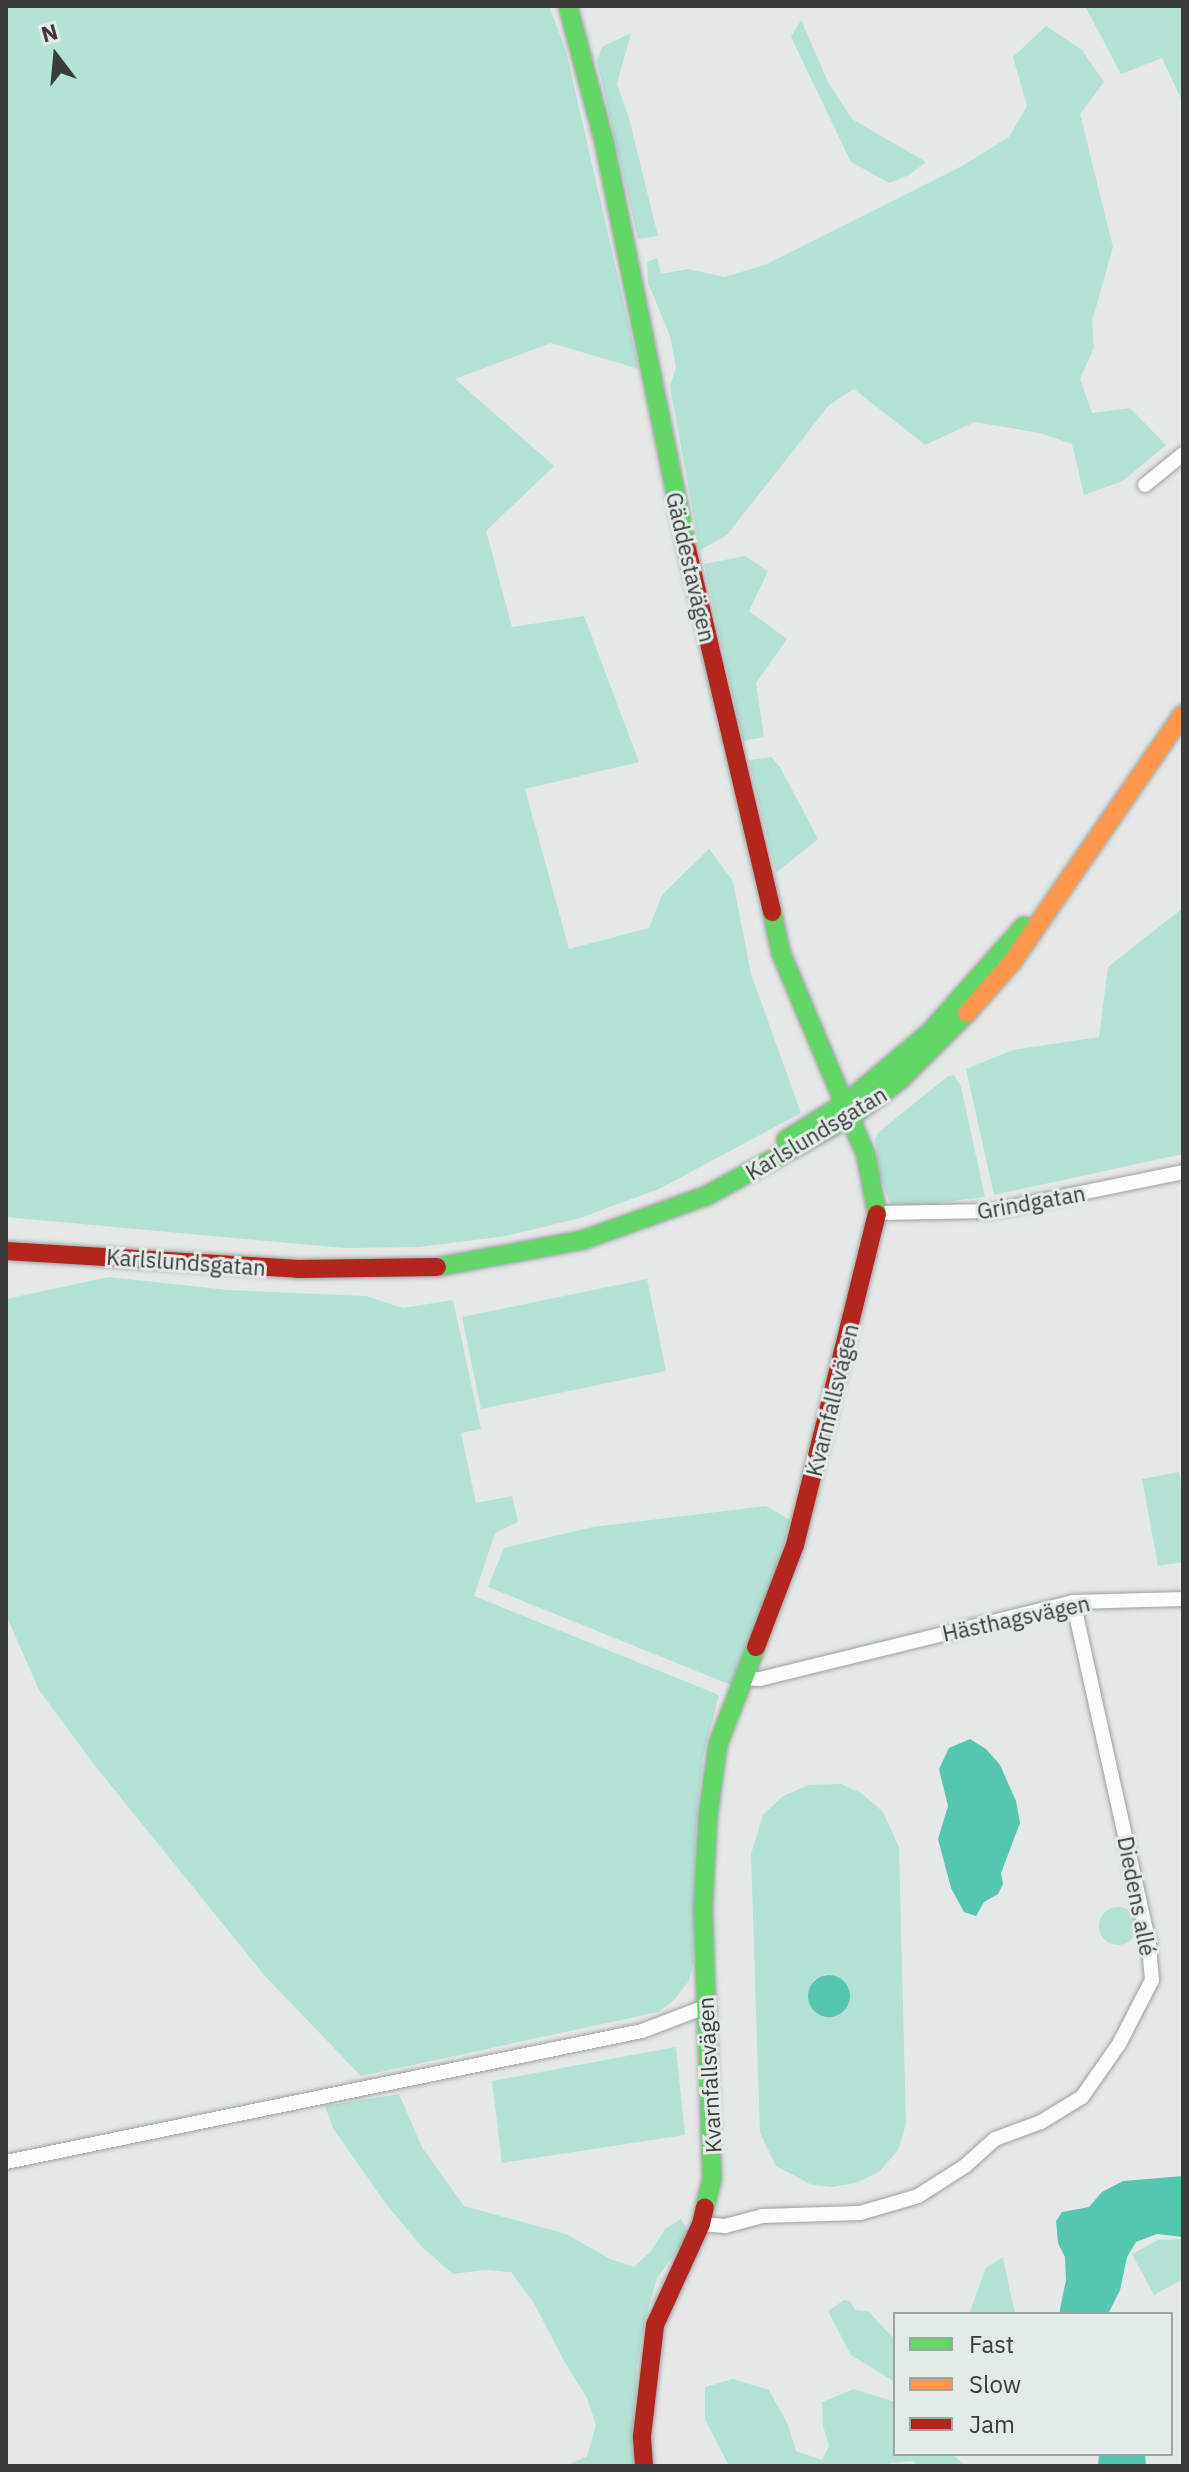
<!DOCTYPE html>
<meta charset="utf-8">
<style>
body{margin:0}
#map{position:relative;width:1189px;height:2472px;overflow:hidden;background:#e4e9e7;font-family:"IBM Plex Sans",sans-serif}
div>[style]{position:absolute}
[style*='--x']{left:calc(var(--x)*1px);top:calc(var(--y)*1px);width:calc(var(--w)*1px);rotate:calc(var(--a)*1deg)}
.green>*{inset:0;background:#b4e2d5}
.round{border-radius:50%}
.water>*{inset:0;background:#55c6b0}
.roads{filter:drop-shadow(0 0 2px #9ea1a0) drop-shadow(0 0 2px #9ea1a0)}
.street>*{height:14px;margin:-7px;padding:0 7px;transform-origin:7px;border-radius:7px;background:#fbfcfb}
.fast>*{height:18px;margin:-9px;padding:0 9px;transform-origin:9px;border-radius:9px;background:#63d668}
.slow>*{height:18px;margin:-9px;padding:0 9px;transform-origin:9px;border-radius:9px;background:#ff974d}
.jam>*{height:18px;margin:-9px;padding:0 9px;transform-origin:9px;border-radius:9px;background:#b3261e}
span{translate:-50% -50%;white-space:nowrap;text-align:center;line-height:1.15;-webkit-text-stroke:6px #e2ebe8;paint-order:stroke}
.street-label{font-size:22px;color:#383c3b}
.frame{position:absolute;inset:0;border:8px solid #383c3b;pointer-events:none}
.legend{position:absolute;left:893px;top:2312px;width:280px;height:144px;box-sizing:border-box;background:#e2ebe8;border:2px solid #9ea5a3;margin:0;padding:10px 14px;list-style:none;font-size:24px;color:#383c3b}
.legend li{display:flex;align-items:center;gap:16px;height:40px}
.legend b{width:40px;border:2px solid #9ea5a3}
.north{position:absolute;left:16px;top:16px;width:80px;height:80px;-webkit-text-stroke:6px #e2ebe8;paint-order:stroke;rotate:344deg;font-size:22px;font-weight:700;line-height:32px;text-align:center;color:#383c3b}
.north::after{content:'';display:block;margin:auto;width:28px;height:36px;background:#383c3b;clip-path:polygon(50% 0,100% 100%,50% 72%,0 100%)}
</style>
<div id="map">
<div class="green">
<i style="clip-path:polygon(6px 6px,549px 6px,566px 51px,639px 369px,551px 343px,455px 379px,554px 466px,486px 531px,512px 627px,584px 616px,639px 762px,525px 789px,569px 949px,649px 928px,662px 895px,709px 849px,733px 881px,751px 974px,801px 1113px,659px 1189px,580px 1218px,506px 1236px,419px 1247px,344px 1248px,6px 1217px)"></i>
<i style="clip-path:polygon(1085px 6px,1183px 6px,1183px 103px,1162px 58px,1121px 74px)"></i>
<i style="clip-path:polygon(801px 20px,829px 84px,852px 119px,926px 162px,909px 175px,889px 183px,851px 162px,791px 37px)"></i>
<i style="clip-path:polygon(1046px 26px,1082px 50px,1104px 82px,1080px 114px,1113px 247px,1092px 321px,1094px 348px,1080px 379px,1092px 413px,1130px 408px,1166px 445px,1123px 481px,1084px 495px,1072px 444px,1040px 433px,975px 422px,925px 445px,854px 389px,829px 405px,727px 535px,700px 550px,670px 386px,676px 367px,670px 336px,648px 283px,647px 262px,657px 258px,661px 274px,688px 269px,724px 277px,765px 265px,962px 166px,1009px 137px,1027px 106px,1013px 57px)"></i>
<i style="clip-path:polygon(631px 33px,617px 84px,629px 118px,658px 236px,638px 239px,597px 61px,602px 47px)"></i>
<i style="clip-path:polygon(745px 556px,768px 571px,749px 611px,787px 639px,756px 683px,764px 737px,743px 741px,704px 564px)"></i>
<i style="clip-path:polygon(771px 757px,780px 767px,818px 839px,776px 873px,749px 760px)"></i>
<i style="clip-path:polygon(1183px 908px,1183px 1154px,994px 1195px,966px 1069px,1013px 1050px,1099px 1037px,1108px 967px)"></i>
<i style="clip-path:polygon(954px 1075px,961px 1087px,985px 1197px,943px 1202px,931px 1208px,892px 1208px,879px 1174px,875px 1139px,879px 1132px,948px 1076px)"></i>
<i style="clip-path:polygon(109px 1277px,228px 1290px,366px 1296px,403px 1308px,453px 1300px,481px 1429px,461px 1433px,476px 1503px,512px 1496px,518px 1522px,495px 1533px,474px 1596px,719px 1695px,703px 1757px,695px 1839px,694px 1959px,689px 1981px,673px 2001px,658px 2012px,361px 2076px,264px 1975px,96px 1767px,39px 1690px,6px 1615px,6px 1299px)"></i>
<i style="clip-path:polygon(647px 1279px,666px 1371px,481px 1409px,462px 1317px)"></i>
<i style="clip-path:polygon(1179px 1472px,1183px 1493px,1183px 1562px,1158px 1566px,1142px 1479px)"></i>
<i style="clip-path:polygon(766px 1506px,790px 1520px,776px 1574px,731px 1685px,488px 1587px,504px 1548px,593px 1527px)"></i>
<i style="clip-path:polygon(evenodd,841px 1784px,861px 1793px,883px 1812px,899px 1847px,906px 2124px,898px 2150px,879px 2172px,855px 2183px,832px 2187px,812px 2185px,776px 2166px,760px 2133px,751px 1854px,763px 1815px,783px 1796px,809px 1785px,841px 1784px,826px 1974px,839px 1977px,850px 2000px,843px 2012px,808px 1993px,814px 1980px,826px 1974px)"></i>
<i class="round" style="left:1099px;top:1907px;width:38px;height:38px"></i>
<i style="clip-path:polygon(676px 2047px,685px 2135px,502px 2163px,492px 2081px)"></i>
<i style="clip-path:polygon(399px 2094px,422px 2147px,464px 2206px,566px 2234px,610px 2259px,634px 2267px,652px 2250px,665px 2229px,681px 2219px,689px 2234px,657px 2278px,645px 2319px,637px 2368px,633px 2466px,566px 2466px,587px 2456px,596px 2425px,587px 2398px,564px 2361px,534px 2303px,511px 2272px,484px 2270px,453px 2274px,422px 2247px,386px 2204px,333px 2128px,325px 2106px)"></i>
<i style="clip-path:polygon(1183px 2239px,1183px 2279px,1154px 2295px,1132px 2254px,1158px 2240px)"></i>
<i style="clip-path:polygon(1003px 2257px,1015px 2314px,969px 2314px,986px 2268px)"></i>
<i style="clip-path:polygon(844px 2300px,851px 2302px,855px 2310px,868px 2311px,895px 2340px,895px 2382px,851px 2355px,828px 2311px)"></i>
<i style="clip-path:polygon(733px 2379px,769px 2390px,788px 2425px,796px 2451px,822px 2460px,829px 2446px,823px 2426px,822px 2402px,854px 2389px,895px 2402px,895px 2454px,952px 2454px,966px 2466px,916px 2466px,914px 2461px,890px 2463px,888px 2466px,729px 2466px,705px 2419px,705px 2387px)"></i>
</div>
<div class="water">
<i style="clip-path:polygon(970px 1739px,986px 1749px,1000px 1765px,1016px 1801px,1020px 1823px,1001px 1873px,1003px 1884px,998px 1894px,984px 1902px,976px 1916px,964px 1912px,951px 1888px,938px 1839px,948px 1806px,939px 1769px,949px 1748px)"></i>
<i class="round" style="left:808px;top:1975px;width:42px;height:42px"></i>
<i style="clip-path:polygon(1183px 2176px,1183px 2237px,1157px 2234px,1136px 2242px,1127px 2257px,1120px 2290px,1108px 2314px,1059px 2314px,1066px 2280px,1065px 2257px,1058px 2243px,1056px 2221px,1062px 2212px,1089px 2207px,1102px 2192px,1123px 2181px)"></i>
<i style="clip-path:polygon(1099px 2454px,1145px 2454px,1146px 2466px,1098px 2466px)"></i>
</div>
<div class="roads">
<div class="street">
<i style="--x:1145;--y:485;--w:49;--a:-39.2"></i>
<i style="--x:877;--y:1213;--w:115;--a:-1"></i>
<i style="--x:992;--y:1211;--w:195;--a:-11.5"></i>
<i style="--x:744;--y:1678;--w:16;--a:4"></i>
<i style="--x:760;--y:1679;--w:322;--a:-13.8"></i>
<i style="--x:1073;--y:1602;--w:110;--a:-1.6"></i>
<i style="--x:6;--y:2162;--w:649;--a:-11.64"></i>
<i style="--x:642;--y:2031;--w:67;--a:-20.9"></i>
<i style="--x:701;--y:2224;--w:24;--a:5"></i>
<i style="--x:725;--y:2226;--w:38;--a:-15"></i>
<i style="--x:762;--y:2216;--w:98;--a:-1.8"></i>
<i style="--x:860;--y:2213;--w:60;--a:-16.3"></i>
<i style="--x:918;--y:2196;--w:56;--a:-32.6"></i>
<i style="--x:965;--y:2166;--w:40;--a:-42"></i>
<i style="--x:995;--y:2139;--w:49;--a:-20.3"></i>
<i style="--x:1041;--y:2122;--w:48;--a:-31.4"></i>
<i style="--x:1082;--y:2097;--w:65;--a:-55.1"></i>
<i style="--x:1119;--y:2044;--w:72;--a:-62.7"></i>
<i style="--x:1152;--y:1980;--w:36;--a:-95"></i>
<i style="--x:1149;--y:1944;--w:350;--a:-102.5"></i>
</div>
<div class="fast">
<i style="--x:568;--y:6;--w:140;--a:75.1"></i>
<i style="--x:604;--y:141;--w:416;--a:78.5"></i>
<i style="--x:772;--y:912;--w:42;--a:77.6"></i>
<i style="--x:781;--y:953;--w:219;--a:67.2"></i>
<i style="--x:866;--y:1155;--w:60;--a:79.4"></i>
<i style="--x:786;--y:1140;--w:72;--a:-31.9"></i>
<i style="--x:847;--y:1102;--w:110;--a:-40.2"></i>
<i style="--x:931;--y:1031;--w:140;--a:-48.5"></i>
<i style="--x:437;--y:1267;--w:148;--a:-10.5"></i>
<i style="--x:583;--y:1240;--w:131;--a:-19.7"></i>
<i style="--x:706;--y:1196;--w:169;--a:-28.7"></i>
<i style="--x:854;--y:1115;--w:58;--a:-37.3"></i>
<i style="--x:900;--y:1080;--w:95;--a:-45"></i>
<i style="--x:705;--y:2207;--w:30;--a:-76"></i>
<i style="--x:712;--y:2178;--w:269;--a:-91.9"></i>
<i style="--x:703;--y:1909;--w:94;--a:-87"></i>
<i style="--x:708;--y:1815;--w:72;--a:-82"></i>
<i style="--x:718;--y:1744;--w:104;--a:-68.6"></i>
</div>
<div class="slow">
<i style="--x:967;--y:1013;--w:68;--a:-48.6"></i>
<i style="--x:1012;--y:962;--w:301;--a:-55.4"></i>
</div>
<div class="jam">
<i style="--x:687;--y:549;--w:373;--a:76.8"></i>
<i style="--x:6;--y:1251;--w:293;--a:3.5"></i>
<i style="--x:298;--y:1269;--w:139;--a:-0.8"></i>
<i style="--x:756;--y:1647;--w:109;--a:-69.1"></i>
<i style="--x:795;--y:1545;--w:341;--a:-76.1"></i>
<i style="--x:644;--y:2466;--w:30;--a:-94"></i>
<i style="--x:642;--y:2436;--w:112;--a:-83.3"></i>
<i style="--x:655;--y:2325;--w:111;--a:-65.5"></i>
<i style="--x:701;--y:2224;--w:17;--a:-77"></i>
</div>
</div>
<div class="street-label">
<span style="left:691px;top:567px;rotate:77deg">Gäddestavägen</span>
<span style="left:816px;top:1133px;rotate:-31deg">Karlslundsgatan</span>
<span style="left:1031px;top:1202px;rotate:-10deg">Grindgatan</span>
<span style="left:186px;top:1262px;rotate:4deg">Karlslundsgatan</span>
<span style="left:832px;top:1400px;rotate:-76deg">Kvarnfallsvägen</span>
<span style="left:1016px;top:1618px;rotate:-12deg">Hästhagsvägen</span>
<span style="left:1137px;top:1896px;rotate:79deg">Diedens allé</span>
<span style="left:709px;top:2075px;rotate:-93deg">Kvarnfallsvägen</span>
</div>
<div class="frame"></div>
<ul class="legend">
<li><b style="height:10px;background:#63d668"></b>Fast</li>
<li><b style="height:10px;background:#ff974d"></b>Slow</li>
<li><b style="height:10px;background:#b3261e"></b>Jam</li>
</ul>
<div class="north">N</div>
</div>
